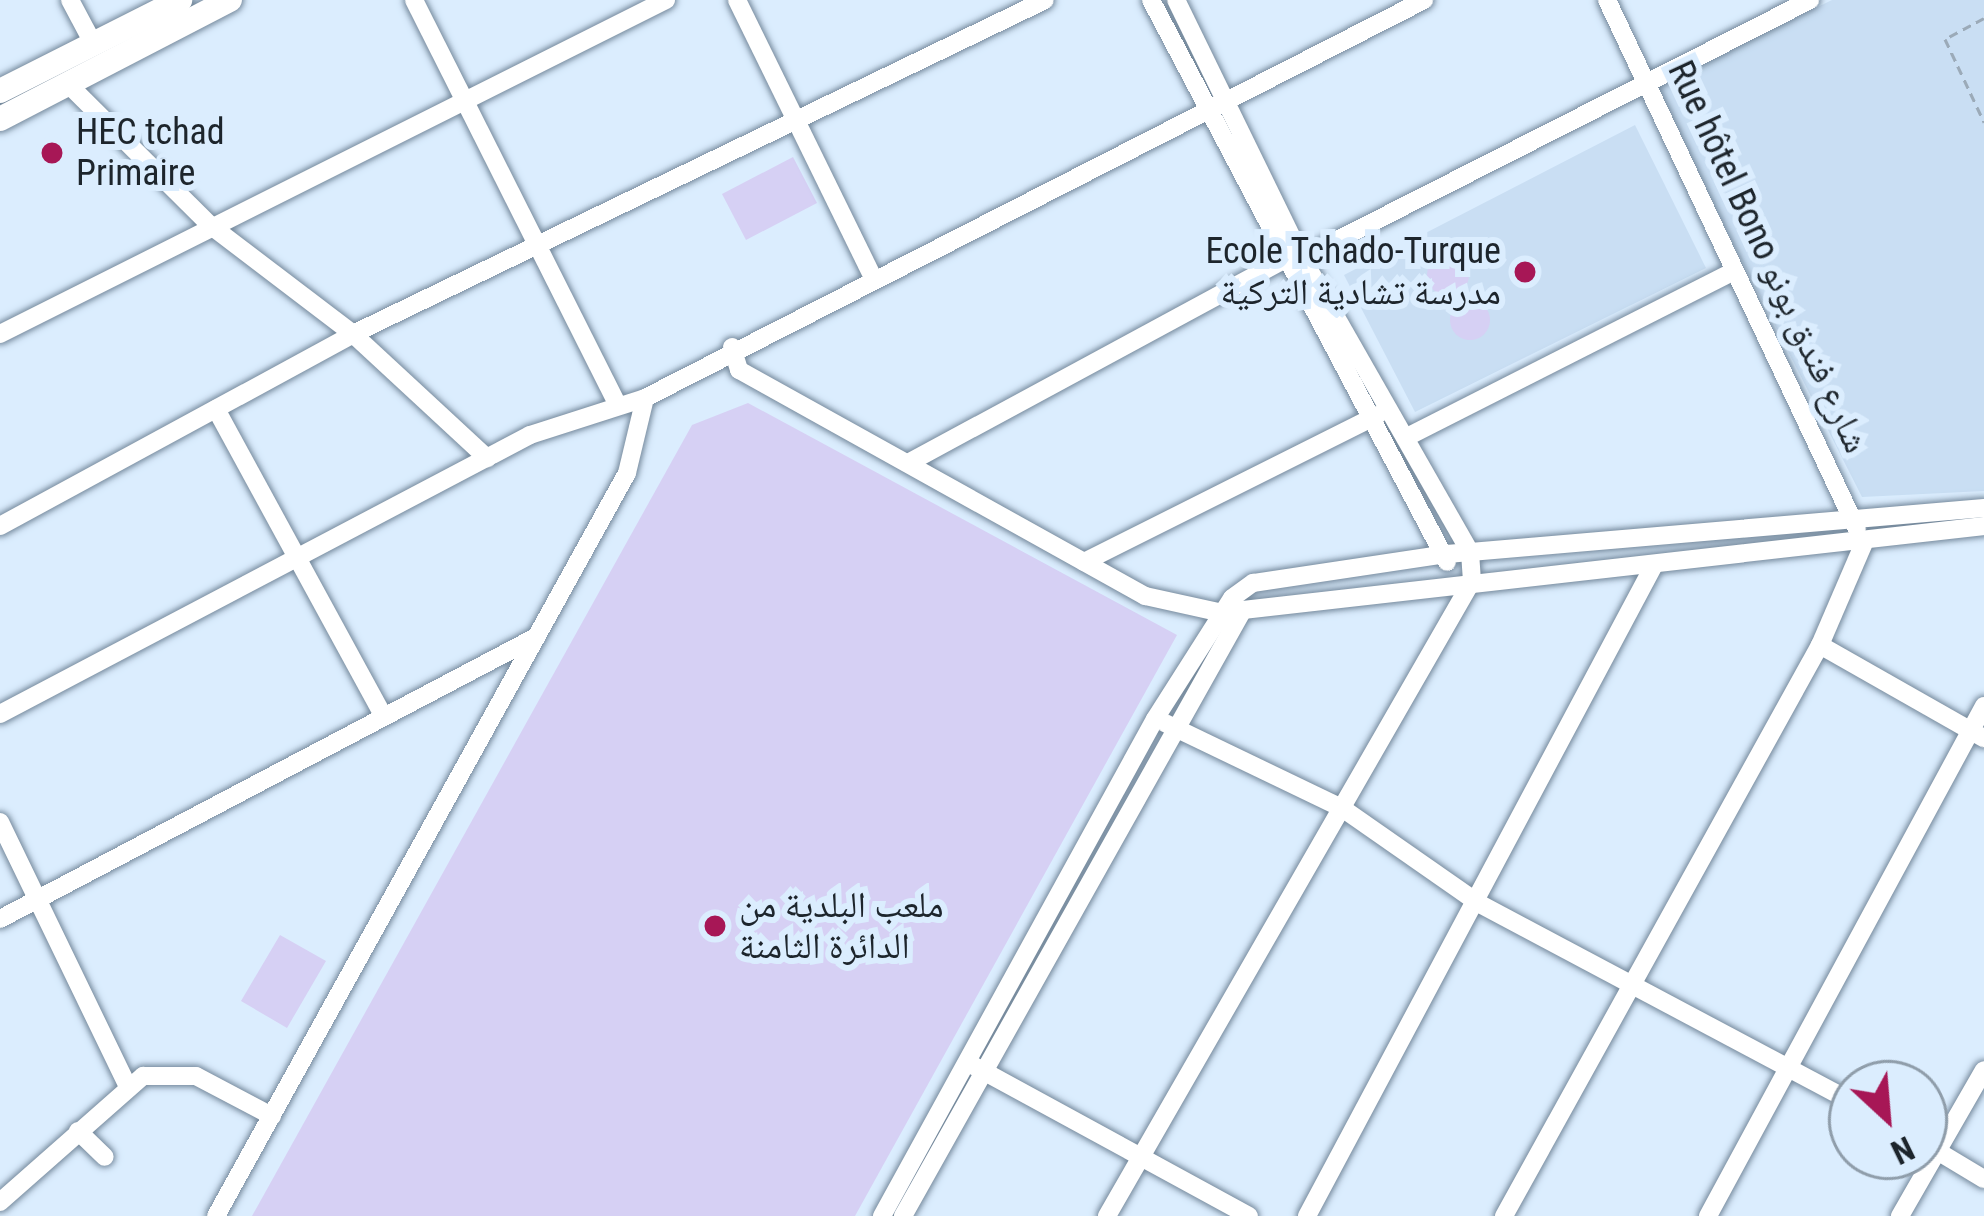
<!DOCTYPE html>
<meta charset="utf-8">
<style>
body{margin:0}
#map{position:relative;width:1984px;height:1216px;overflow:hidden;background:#dbedfe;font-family:"Roboto Condensed","Noto Naskh Arabic",sans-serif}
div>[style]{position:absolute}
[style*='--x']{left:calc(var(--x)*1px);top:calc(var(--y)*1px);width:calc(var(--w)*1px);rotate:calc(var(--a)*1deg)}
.built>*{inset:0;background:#c9def3}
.green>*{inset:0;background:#d6d0f4}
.round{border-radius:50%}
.path>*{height:3px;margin-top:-1.5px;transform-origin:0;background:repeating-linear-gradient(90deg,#9baab8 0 9px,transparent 0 15px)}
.roads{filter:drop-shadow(0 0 3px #75899c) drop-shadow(0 0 3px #75899c)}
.minor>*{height:18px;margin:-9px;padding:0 9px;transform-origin:9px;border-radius:9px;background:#fff}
.major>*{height:24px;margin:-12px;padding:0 12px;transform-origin:12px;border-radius:12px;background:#fff}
.dots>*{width:33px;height:33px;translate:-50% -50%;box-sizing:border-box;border:6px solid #dbedfe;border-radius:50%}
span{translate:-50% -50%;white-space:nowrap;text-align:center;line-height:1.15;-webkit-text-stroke:12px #dbedfe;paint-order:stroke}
.poi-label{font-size:36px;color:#1d252c}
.left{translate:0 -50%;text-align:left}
.right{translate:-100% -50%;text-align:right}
.street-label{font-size:36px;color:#1d252c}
.north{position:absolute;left:1828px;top:1060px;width:120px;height:120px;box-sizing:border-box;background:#dbedfe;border:3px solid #8f9daa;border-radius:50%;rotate:154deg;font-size:33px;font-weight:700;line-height:48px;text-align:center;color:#1d252c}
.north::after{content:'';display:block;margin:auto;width:42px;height:54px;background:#a71756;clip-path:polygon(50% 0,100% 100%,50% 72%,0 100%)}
</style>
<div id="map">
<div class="built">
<i style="clip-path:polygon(1832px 0,1984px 0,1984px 491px,1862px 497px,1654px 87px)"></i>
<i style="clip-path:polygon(1635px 125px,1706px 268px,1415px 412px,1344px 275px)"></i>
</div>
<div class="green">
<i style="clip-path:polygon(793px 157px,817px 203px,746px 240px,722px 194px)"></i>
<i class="round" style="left:1427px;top:254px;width:42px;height:42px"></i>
<i class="round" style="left:1450px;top:300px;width:40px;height:40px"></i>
<i style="clip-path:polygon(748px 403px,1177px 635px,855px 1216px,252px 1216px,692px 425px)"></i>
<i style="clip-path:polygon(280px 935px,326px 961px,287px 1028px,241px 1001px)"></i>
</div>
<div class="path">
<i style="--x:1984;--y:18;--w:44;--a:151.7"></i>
<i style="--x:1945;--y:39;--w:92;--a:64.8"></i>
</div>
<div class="roads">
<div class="minor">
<i style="--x:70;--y:0;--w:49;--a:61.9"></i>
<i style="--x:414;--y:0;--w:448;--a:63.3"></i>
<i style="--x:737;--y:0;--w:304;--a:63.9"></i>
<i style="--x:1151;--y:0;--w:635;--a:62.22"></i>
<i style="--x:1607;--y:0;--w:585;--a:64.71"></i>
<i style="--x:68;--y:84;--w:200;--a:44.8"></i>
<i style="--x:210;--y:225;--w:180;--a:37.3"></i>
<i style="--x:353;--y:334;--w:183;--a:42.8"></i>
<i style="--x:1302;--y:258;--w:570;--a:-26.92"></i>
<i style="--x:0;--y:334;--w:745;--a:-26.63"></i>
<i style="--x:732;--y:347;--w:24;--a:73"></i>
<i style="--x:739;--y:370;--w:465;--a:29.1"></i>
<i style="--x:1145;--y:596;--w:79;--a:12.4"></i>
<i style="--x:216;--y:409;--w:347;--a:61.4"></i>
<i style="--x:1409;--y:436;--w:364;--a:-26.9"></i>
<i style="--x:910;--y:462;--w:424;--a:-28.4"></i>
<i style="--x:0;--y:526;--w:402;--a:-28.5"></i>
<i style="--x:353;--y:334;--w:768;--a:-25.76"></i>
<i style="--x:1084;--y:562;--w:328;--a:-26.6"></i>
<i style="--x:1820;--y:645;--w:189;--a:29.6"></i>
<i style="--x:0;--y:714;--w:599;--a:-27.76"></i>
<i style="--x:530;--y:435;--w:121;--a:-17.8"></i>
<i style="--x:1165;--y:723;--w:196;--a:25.7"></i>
<i style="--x:1342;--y:808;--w:166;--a:34.9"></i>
<i style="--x:1478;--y:903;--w:424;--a:28"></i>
<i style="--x:0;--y:822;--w:292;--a:64.2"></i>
<i style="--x:0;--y:919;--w:606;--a:-27.75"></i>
<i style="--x:974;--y:1066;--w:313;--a:28.6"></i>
<i style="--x:78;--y:1131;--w:37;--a:44"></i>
<i style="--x:1924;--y:1143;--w:70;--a:31"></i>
<i style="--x:0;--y:1202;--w:191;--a:-41.4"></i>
<i style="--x:143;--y:1076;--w:53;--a:0"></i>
<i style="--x:196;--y:1076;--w:86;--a:27.8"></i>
<i style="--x:216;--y:1216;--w:849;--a:-61.05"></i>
<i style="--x:627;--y:473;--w:77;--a:-76.5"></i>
<i style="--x:645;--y:398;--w:875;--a:-27.06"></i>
<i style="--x:882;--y:1216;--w:567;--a:-61.22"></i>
<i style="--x:1155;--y:719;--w:143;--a:-57.5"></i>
<i style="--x:1232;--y:598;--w:26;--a:-36"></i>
<i style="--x:1253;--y:583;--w:196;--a:-8.5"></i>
<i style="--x:1447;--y:554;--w:539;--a:-4.9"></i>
<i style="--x:903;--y:1216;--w:695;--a:-60.71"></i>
<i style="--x:1243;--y:610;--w:746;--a:-6.47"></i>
<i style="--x:1107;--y:1216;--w:732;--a:-60.11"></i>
<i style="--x:1472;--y:581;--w:29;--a:-94"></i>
<i style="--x:1470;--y:552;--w:339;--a:-119.7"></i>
<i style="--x:1302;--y:258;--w:287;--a:-116"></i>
<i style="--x:1307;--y:1216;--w:738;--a:-61.94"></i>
<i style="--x:1504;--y:1216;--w:653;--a:-61.04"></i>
<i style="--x:1820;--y:645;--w:109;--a:-66.7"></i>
<i style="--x:1708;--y:1216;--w:580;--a:-61.58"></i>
<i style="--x:1900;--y:1216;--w:168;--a:-60.1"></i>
</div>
<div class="major">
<i style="--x:0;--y:91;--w:202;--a:-26.8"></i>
<i style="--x:0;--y:119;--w:259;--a:-27.4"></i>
</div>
</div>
<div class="dots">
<i style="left:52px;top:153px;background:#a71756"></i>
<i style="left:1525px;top:272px;background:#a71756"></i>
<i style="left:715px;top:926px;background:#a71756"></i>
</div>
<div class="poi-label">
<span class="left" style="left:76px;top:153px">HEC tchad<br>Primaire</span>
<span class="right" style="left:1501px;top:272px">Ecole Tchado-Turque<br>مدرسة تشادية التركية</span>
<span class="left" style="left:739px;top:926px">ملعب البلدية من<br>الدائرة الثامنة</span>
</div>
<div class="street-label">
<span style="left:1768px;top:257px;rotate:65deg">Rue hôtel Bono شارع فندق بونو</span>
</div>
<div class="north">N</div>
</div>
